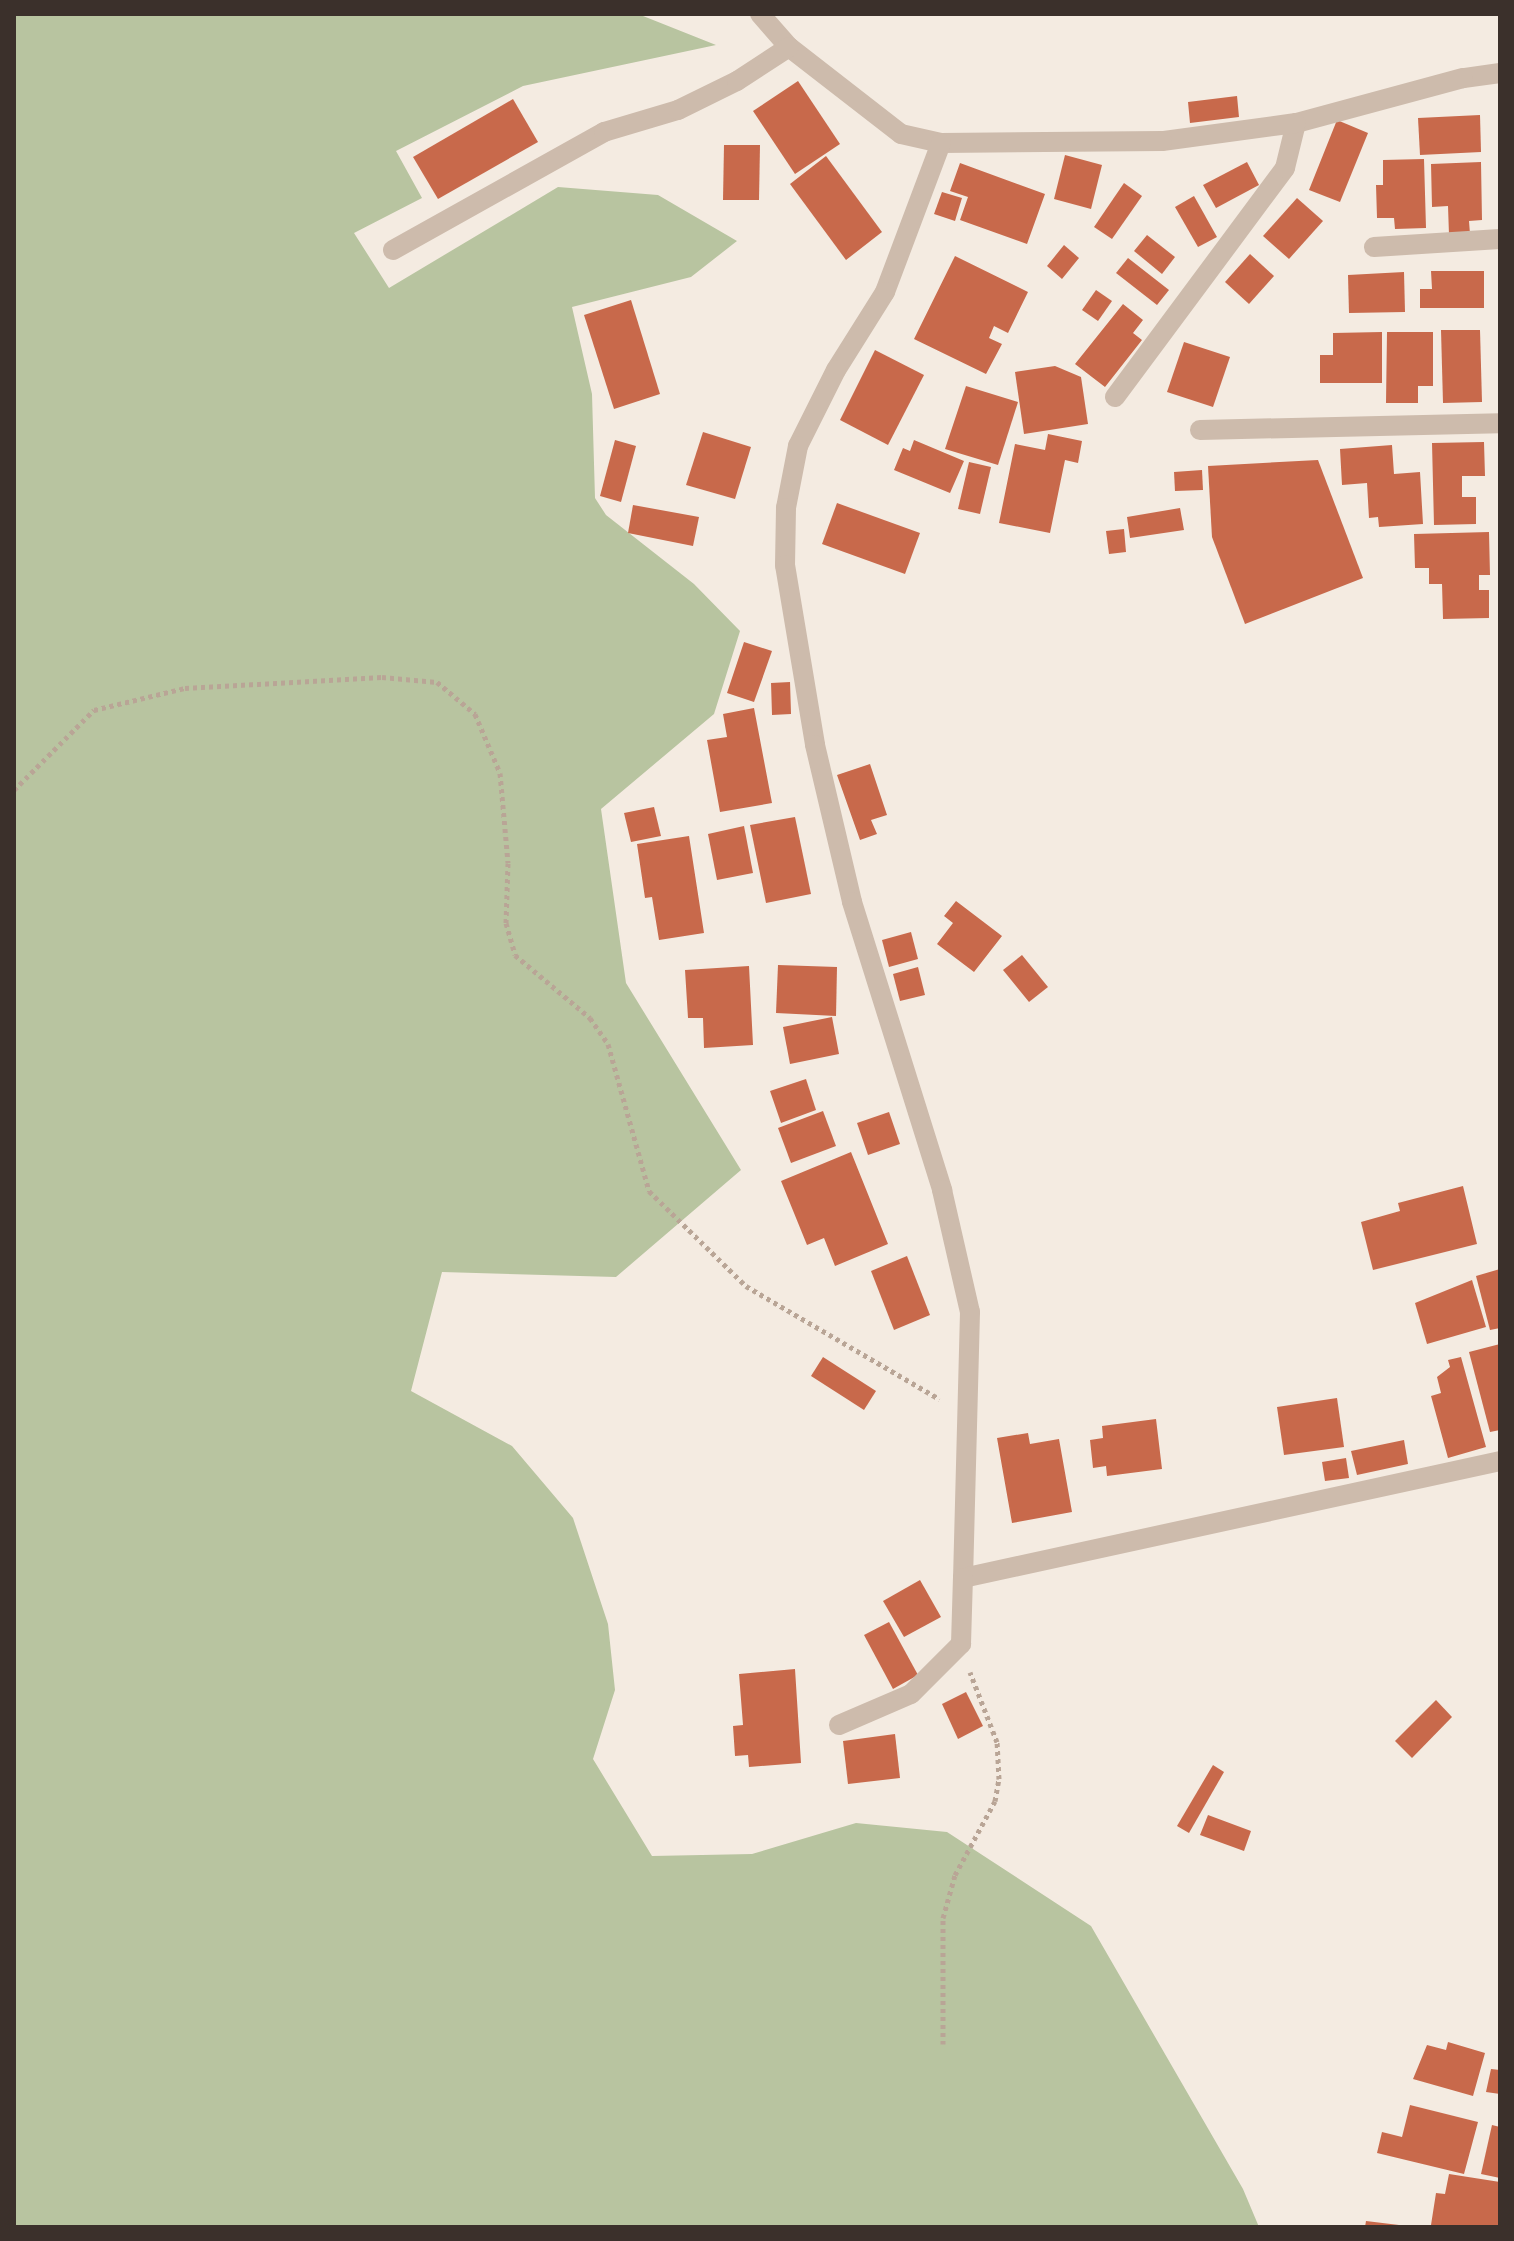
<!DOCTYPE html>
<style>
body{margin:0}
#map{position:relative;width:1514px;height:2241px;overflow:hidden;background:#f4ebe1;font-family:Arial,sans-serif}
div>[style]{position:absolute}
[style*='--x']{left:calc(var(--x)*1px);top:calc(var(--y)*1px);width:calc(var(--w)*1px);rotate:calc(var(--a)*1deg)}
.green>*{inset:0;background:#b8c4a0}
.building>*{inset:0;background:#c8694b}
.path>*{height:5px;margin-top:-2.5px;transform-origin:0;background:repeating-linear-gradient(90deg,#b9a596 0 4px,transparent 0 8px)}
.service>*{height:20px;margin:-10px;padding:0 10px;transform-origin:10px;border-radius:10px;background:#cdbbac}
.minor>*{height:20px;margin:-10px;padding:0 10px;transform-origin:10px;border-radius:10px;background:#cdbbac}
span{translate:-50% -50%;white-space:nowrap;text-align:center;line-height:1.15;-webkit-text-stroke:7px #fbf5ee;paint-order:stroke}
.frame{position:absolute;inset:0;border:16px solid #3b302b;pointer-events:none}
</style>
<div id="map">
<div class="green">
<i style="clip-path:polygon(14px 14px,638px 14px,716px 45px,523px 86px,396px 151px,422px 198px,354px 233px,389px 288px,558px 187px,658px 195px,737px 241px,691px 277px,572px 307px,592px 394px,595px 498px,606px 515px,694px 584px,740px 631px,714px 714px,601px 809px,626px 983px,741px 1170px,616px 1277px,442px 1272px,411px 1391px,512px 1446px,573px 1518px,608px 1624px,615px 1690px,593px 1759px,652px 1856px,752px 1854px,856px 1823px,947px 1832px,1091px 1926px,1243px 2189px,1259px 2227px,14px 2227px)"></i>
</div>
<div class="building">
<i style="clip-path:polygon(798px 81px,840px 144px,795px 174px,753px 111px)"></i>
<i style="clip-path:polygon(1237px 96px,1239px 117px,1190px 123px,1188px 102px)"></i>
<i style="clip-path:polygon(513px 99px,538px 142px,438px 199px,413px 157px)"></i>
<i style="clip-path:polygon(1480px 115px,1481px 152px,1420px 155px,1418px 118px)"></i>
<i style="clip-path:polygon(1337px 120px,1368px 133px,1340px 202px,1309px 190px)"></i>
<i style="clip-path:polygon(724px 145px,760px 145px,759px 200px,723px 200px)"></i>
<i style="clip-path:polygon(1065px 155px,1102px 165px,1091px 209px,1054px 199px)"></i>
<i style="clip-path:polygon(826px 156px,882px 232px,846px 260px,790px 184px)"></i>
<i style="clip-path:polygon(1424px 159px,1426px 228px,1395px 229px,1394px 218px,1377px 218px,1376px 185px,1383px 185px,1383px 160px)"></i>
<i style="clip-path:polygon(1247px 162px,1259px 185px,1216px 208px,1203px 185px)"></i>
<i style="clip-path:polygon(1481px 162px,1482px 220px,1469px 221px,1470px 234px,1449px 235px,1448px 206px,1432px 207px,1431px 164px)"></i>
<i style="clip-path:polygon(960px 163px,1045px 194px,1027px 244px,960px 220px,968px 197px,950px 191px)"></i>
<i style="clip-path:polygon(1124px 183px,1142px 196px,1112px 239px,1094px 227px)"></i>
<i style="clip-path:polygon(942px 192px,962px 198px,955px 221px,934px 214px)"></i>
<i style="clip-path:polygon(1194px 196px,1217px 237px,1198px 247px,1175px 207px)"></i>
<i style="clip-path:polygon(1297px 198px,1323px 221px,1289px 259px,1263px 236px)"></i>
<i style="clip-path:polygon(1147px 235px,1175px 257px,1162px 274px,1134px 251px)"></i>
<i style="clip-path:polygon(1064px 245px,1079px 258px,1062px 279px,1047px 266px)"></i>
<i style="clip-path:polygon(1250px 254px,1274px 276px,1249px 304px,1225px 282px)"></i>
<i style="clip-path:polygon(955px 256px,1028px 292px,1008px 333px,994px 326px,989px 338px,1002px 344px,986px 374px,914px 339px)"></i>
<i style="clip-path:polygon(1128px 258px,1169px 290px,1157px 305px,1116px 273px)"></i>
<i style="clip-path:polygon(1431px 271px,1484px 271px,1484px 308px,1420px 308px,1420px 289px,1432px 289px)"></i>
<i style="clip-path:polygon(1404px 272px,1405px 312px,1349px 313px,1348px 275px)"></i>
<i style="clip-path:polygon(1096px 290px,1112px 301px,1098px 321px,1082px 310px)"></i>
<i style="clip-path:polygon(631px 300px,660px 394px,614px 409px,584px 315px)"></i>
<i style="clip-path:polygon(1123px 304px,1143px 320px,1133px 333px,1142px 340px,1105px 387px,1075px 364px)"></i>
<i style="clip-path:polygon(1441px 330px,1480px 330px,1482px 402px,1443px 403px)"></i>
<i style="clip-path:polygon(1382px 332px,1382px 383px,1320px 383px,1320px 355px,1333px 355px,1333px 333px)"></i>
<i style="clip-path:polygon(1387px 332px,1433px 332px,1433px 386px,1418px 386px,1418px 403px,1386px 403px)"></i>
<i style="clip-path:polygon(1184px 342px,1230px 357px,1213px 407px,1167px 392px)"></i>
<i style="clip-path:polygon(875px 350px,924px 375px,888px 445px,840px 420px)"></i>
<i style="clip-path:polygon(1055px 366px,1081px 377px,1088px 424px,1024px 434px,1015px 372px)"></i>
<i style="clip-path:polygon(966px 386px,1018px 402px,998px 465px,945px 449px)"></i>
<i style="clip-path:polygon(703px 432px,751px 447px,735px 499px,686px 485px)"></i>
<i style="clip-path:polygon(1048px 434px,1082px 441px,1078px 463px,1065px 460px,1050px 533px,999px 523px,1015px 444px,1045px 450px)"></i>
<i style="clip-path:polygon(615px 440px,636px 446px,621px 502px,600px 496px)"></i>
<i style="clip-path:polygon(914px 440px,964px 461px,950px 493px,894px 470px,903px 448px,910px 451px)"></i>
<i style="clip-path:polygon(1484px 442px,1485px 476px,1462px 476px,1462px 497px,1476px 497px,1476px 524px,1434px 525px,1432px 443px)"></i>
<i style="clip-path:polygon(1392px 445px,1394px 474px,1420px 472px,1423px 524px,1379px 527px,1378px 517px,1369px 518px,1367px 483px,1342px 485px,1340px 449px)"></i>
<i style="clip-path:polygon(1318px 460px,1363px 578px,1245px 624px,1212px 537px,1208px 466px)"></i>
<i style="clip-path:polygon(969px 462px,991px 467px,980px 514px,958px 509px)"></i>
<i style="clip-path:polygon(1202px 470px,1203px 490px,1175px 491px,1174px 472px)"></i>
<i style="clip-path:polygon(837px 503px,920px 533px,905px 574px,822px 544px)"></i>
<i style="clip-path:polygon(633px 505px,699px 517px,693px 546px,628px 533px)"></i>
<i style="clip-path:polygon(1180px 508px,1184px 530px,1130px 538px,1127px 517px)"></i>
<i style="clip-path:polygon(1124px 529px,1126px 552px,1109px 554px,1106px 531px)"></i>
<i style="clip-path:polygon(1489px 532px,1490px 575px,1479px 575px,1479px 590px,1489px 590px,1489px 618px,1443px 619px,1442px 584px,1429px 584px,1429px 568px,1415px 568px,1414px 534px)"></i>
<i style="clip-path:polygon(744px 642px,772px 651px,754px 702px,727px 693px)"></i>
<i style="clip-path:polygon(790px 682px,791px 714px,772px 715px,771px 683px)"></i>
<i style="clip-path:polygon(754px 708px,772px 803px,720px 812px,707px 740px,727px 737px,723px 714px)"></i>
<i style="clip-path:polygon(870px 764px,887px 815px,871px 820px,877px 834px,860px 840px,837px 775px)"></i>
<i style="clip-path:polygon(654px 807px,661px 836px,631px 842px,624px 813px)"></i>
<i style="clip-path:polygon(795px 817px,811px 894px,766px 903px,750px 825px)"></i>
<i style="clip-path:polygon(744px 826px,753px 873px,717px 880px,708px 834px)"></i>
<i style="clip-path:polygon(689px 836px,704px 933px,659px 940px,652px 897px,645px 898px,637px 844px)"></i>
<i style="clip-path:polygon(956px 901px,1002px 936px,974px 972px,937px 944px,953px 923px,944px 916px)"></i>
<i style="clip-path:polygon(911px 932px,918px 959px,889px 967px,882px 940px)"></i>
<i style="clip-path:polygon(1022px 955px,1048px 987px,1029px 1002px,1003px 970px)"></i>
<i style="clip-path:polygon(778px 965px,837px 967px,836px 1016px,776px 1013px)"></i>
<i style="clip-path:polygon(749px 966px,753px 1045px,704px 1048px,703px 1018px,688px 1018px,685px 970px)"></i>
<i style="clip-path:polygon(918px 967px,925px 995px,900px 1001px,893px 974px)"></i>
<i style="clip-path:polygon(832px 1017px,839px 1054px,790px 1064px,783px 1027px)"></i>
<i style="clip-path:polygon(806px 1079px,816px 1110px,781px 1123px,770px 1091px)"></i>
<i style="clip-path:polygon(823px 1111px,836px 1146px,791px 1163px,778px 1128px)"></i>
<i style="clip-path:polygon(889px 1112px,900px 1144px,868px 1155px,857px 1123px)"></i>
<i style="clip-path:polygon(851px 1152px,888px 1244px,835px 1266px,824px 1238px,807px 1245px,781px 1181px)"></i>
<i style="clip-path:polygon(1463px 1186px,1477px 1244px,1373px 1270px,1361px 1222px,1400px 1211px,1398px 1203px)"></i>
<i style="clip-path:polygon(907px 1256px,930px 1315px,894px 1330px,871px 1271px)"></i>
<i style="clip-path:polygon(1500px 1269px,1500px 1328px,1490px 1330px,1476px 1276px)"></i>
<i style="clip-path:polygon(1472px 1280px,1486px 1327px,1427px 1344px,1415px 1303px)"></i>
<i style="clip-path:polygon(1500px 1344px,1500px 1430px,1490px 1432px,1469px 1352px)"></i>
<i style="clip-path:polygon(823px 1357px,876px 1391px,864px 1410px,811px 1376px)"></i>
<i style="clip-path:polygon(1461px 1357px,1486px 1447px,1448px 1458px,1431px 1396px,1441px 1393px,1437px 1377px,1450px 1367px,1448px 1360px)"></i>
<i style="clip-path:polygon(1337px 1398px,1344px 1447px,1284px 1455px,1277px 1407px)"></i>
<i style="clip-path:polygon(1156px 1419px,1162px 1469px,1107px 1476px,1106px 1466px,1093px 1468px,1090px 1440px,1103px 1438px,1102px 1426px)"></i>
<i style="clip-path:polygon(1028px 1433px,1030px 1444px,1059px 1439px,1072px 1512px,1012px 1523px,997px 1438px)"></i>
<i style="clip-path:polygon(1404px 1440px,1408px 1464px,1357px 1475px,1351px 1451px)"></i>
<i style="clip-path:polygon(1346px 1458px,1349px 1478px,1325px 1481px,1322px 1462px)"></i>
<i style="clip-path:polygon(920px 1580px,941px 1617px,904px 1637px,883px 1601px)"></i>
<i style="clip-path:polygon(889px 1622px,918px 1675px,893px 1689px,864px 1635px)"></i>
<i style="clip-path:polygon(795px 1669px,801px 1763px,749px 1767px,748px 1755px,735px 1756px,733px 1726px,743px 1725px,739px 1674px)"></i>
<i style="clip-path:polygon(966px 1692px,983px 1726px,958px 1739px,942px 1704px)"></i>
<i style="clip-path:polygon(1436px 1700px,1452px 1717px,1412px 1758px,1395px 1741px)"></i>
<i style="clip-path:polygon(895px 1734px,900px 1778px,848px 1784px,843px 1741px)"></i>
<i style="clip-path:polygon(1213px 1765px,1224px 1772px,1189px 1833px,1177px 1826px)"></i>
<i style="clip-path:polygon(1208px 1815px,1251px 1831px,1244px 1851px,1200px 1835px)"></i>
<i style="clip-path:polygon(1448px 2042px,1485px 2053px,1473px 2096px,1413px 2079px,1427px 2045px,1446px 2050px)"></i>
<i style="clip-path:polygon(1491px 2069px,1500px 2070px,1500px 2094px,1486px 2092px)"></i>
<i style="clip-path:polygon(1410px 2105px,1478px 2122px,1464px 2174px,1377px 2153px,1382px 2132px,1402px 2137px)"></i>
<i style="clip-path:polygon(1492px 2125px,1500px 2127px,1500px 2178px,1481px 2174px)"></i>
<i style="clip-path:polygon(1449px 2174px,1500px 2182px,1498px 2227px,1431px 2225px,1436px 2193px,1445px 2194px)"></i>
<i style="clip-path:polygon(1366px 2221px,1399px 2225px,1399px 2227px,1365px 2227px)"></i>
</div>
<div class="path">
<i style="--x:14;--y:790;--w:113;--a:-45"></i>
<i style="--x:94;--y:710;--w:94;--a:-13.6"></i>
<i style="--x:185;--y:688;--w:197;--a:-3.2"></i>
<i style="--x:382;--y:677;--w:55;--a:5.2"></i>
<i style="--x:437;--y:682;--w:50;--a:40.1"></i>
<i style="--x:475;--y:714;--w:64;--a:67"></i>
<i style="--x:500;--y:773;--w:90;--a:84.9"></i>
<i style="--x:508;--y:863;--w:60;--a:91.9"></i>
<i style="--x:506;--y:923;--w:33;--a:74"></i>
<i style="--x:515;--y:955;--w:98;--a:40"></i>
<i style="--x:590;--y:1018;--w:32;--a:55"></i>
<i style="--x:608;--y:1044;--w:153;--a:74.4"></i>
<i style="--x:649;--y:1191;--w:136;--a:44.4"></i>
<i style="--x:746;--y:1286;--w:224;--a:30.3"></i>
<i style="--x:943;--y:2044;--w:126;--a:-90"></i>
<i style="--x:943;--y:1918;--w:45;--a:-74.4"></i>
<i style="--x:955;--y:1875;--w:84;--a:-61.6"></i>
<i style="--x:995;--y:1801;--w:22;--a:-80"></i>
<i style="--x:999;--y:1779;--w:37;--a:-93"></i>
<i style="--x:997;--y:1742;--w:75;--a:-111.1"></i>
</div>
<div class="service">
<i style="--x:760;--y:14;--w:44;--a:48.7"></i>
<i style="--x:789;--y:47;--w:142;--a:37.8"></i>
<i style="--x:901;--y:134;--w:41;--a:12.7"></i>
<i style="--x:393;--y:250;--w:242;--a:-29.2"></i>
<i style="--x:604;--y:132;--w:77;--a:-16.6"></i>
<i style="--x:678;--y:110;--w:66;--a:-26.2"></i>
<i style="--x:737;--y:81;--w:62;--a:-33.2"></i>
<i style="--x:1115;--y:397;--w:285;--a:-53.4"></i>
<i style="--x:1285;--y:168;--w:46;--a:-76.3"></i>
<i style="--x:839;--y:1725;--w:78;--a:-23.3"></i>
<i style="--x:911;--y:1694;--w:71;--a:-45"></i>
</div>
<div class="minor">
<i style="--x:1500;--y:73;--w:37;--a:172"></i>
<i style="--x:1463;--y:78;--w:173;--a:164.9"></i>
<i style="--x:1296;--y:123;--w:135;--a:172.3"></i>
<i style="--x:1162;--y:141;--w:221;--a:179.5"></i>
<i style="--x:941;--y:143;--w:159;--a:110.6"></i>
<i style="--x:885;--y:292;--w:92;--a:122.1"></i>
<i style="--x:836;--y:370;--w:85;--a:116.6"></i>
<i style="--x:798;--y:446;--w:63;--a:101"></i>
<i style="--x:786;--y:508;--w:57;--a:91"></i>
<i style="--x:785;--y:565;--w:182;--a:80.5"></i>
<i style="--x:815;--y:745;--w:161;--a:76.7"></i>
<i style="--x:852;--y:902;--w:302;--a:72.6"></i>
<i style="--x:942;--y:1190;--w:125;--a:77.1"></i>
<i style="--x:970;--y:1312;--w:266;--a:91.5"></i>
<i style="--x:963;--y:1578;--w:550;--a:-12.29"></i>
<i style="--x:1374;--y:247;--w:126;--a:-3.6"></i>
<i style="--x:1200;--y:430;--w:300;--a:-1.3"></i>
<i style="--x:961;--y:1644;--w:66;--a:-88.3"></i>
</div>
<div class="frame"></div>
</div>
